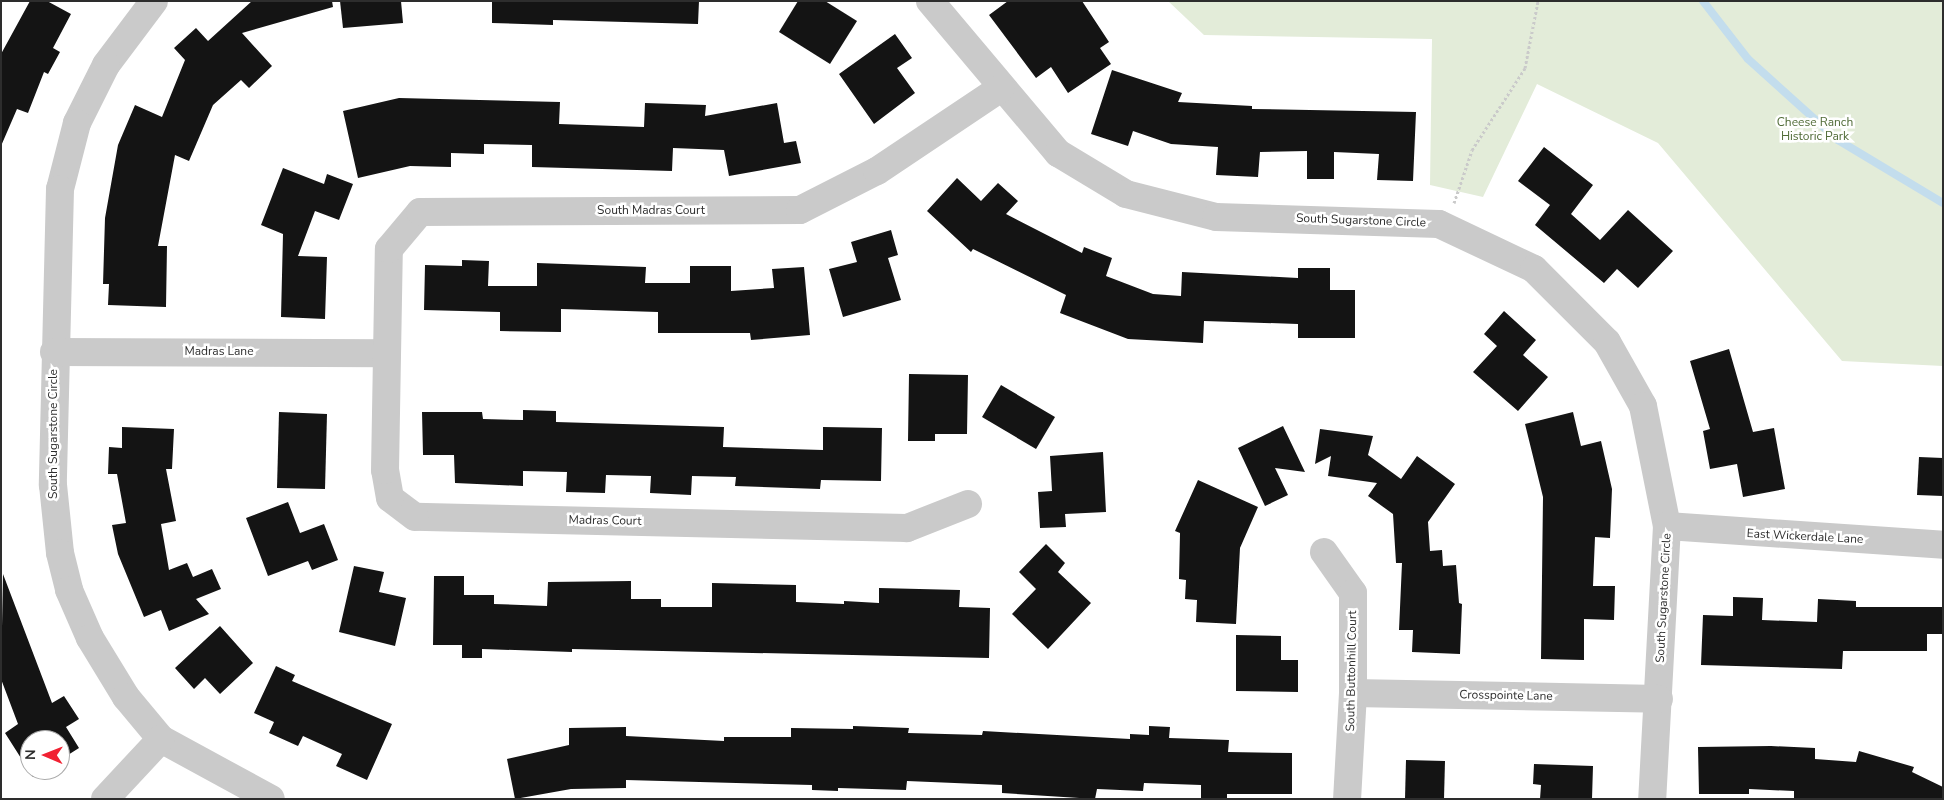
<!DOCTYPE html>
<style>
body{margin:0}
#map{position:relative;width:1944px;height:800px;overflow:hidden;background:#fff;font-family:"Nunito Sans",sans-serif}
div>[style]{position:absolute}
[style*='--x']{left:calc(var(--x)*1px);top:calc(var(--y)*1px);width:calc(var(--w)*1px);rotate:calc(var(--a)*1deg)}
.green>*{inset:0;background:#e3ecd9}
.stream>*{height:8px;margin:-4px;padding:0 4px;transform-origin:4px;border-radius:4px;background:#c3dded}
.building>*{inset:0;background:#141414}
.path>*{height:3px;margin-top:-1.5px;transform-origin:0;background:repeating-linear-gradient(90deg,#cacaca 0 2.5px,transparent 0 5px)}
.minor>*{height:28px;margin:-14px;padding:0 14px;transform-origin:14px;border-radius:14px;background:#cacaca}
span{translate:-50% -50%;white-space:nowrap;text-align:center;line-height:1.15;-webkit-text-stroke:5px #fff;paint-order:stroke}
.park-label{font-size:12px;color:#506b37}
.street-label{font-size:12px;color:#2d2d2d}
.frame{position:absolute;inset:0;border:2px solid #2d2d2d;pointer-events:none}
.north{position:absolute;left:20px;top:730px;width:50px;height:50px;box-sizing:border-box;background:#fff;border:1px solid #ababab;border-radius:50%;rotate:271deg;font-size:14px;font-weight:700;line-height:20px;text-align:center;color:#2d2d2d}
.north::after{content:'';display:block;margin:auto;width:18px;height:22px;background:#f12132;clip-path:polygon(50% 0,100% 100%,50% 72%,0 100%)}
</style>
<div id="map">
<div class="green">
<i style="clip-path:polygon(1168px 1px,1943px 1px,1943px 366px,1842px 361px,1658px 143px,1537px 84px,1483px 197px,1430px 185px,1432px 39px,1204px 35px)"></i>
</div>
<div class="stream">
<i style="--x:1703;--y:1;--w:73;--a:52.2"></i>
<i style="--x:1748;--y:59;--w:121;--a:42"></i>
<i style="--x:1838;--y:140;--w:122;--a:31"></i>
</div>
<div class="building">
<i style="clip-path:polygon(30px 1px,47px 1px,71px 14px,53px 48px,60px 52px,48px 74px,44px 72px,28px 113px,17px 109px,1px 146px,1px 54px)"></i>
<i style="clip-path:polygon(252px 1px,332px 1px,333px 7px,242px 33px,272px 66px,249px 88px,241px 80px,213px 105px,189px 161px,175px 155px,158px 246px,167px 246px,166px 307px,108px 305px,109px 284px,103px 284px,105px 218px,118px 145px,135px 105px,162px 117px,185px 60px,174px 48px,196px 28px,208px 41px)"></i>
<i style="clip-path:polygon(340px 1px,401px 1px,403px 23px,343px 28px)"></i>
<i style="clip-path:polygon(492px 1px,699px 1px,698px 24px,553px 20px,553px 25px,492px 23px)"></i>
<i style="clip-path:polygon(798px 1px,825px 1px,857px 21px,830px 64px,779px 32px)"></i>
<i style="clip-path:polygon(1008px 1px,1082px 1px,1109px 42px,1100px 48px,1111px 64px,1068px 93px,1051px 67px,1036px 78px,989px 15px)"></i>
<i style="clip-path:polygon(895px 34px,912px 58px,897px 68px,915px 93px,874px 124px,839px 74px)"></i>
<i style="clip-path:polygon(1112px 70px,1182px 93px,1178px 102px,1252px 106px,1252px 109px,1416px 112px,1413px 181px,1377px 180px,1379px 154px,1334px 152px,1334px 179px,1307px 179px,1307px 151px,1260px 152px,1258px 177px,1216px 175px,1218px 147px,1171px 144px,1133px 131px,1128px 146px,1091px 134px)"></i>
<i style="clip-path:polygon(399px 98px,560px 102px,559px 124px,644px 127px,645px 103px,706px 105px,705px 116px,777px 103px,784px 143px,796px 141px,801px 163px,729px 176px,724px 150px,673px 148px,672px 171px,532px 167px,532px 145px,484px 144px,484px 154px,451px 153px,451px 167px,410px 166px,358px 178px,343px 111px)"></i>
<i style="clip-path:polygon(1544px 147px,1593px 185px,1571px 214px,1600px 240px,1628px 210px,1673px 251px,1638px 288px,1617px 269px,1604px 283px,1535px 225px,1550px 205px,1518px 181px)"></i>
<i style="clip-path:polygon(283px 168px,324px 184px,327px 174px,353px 184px,339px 220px,315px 211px,298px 256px,327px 257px,325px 319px,281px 317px,283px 234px,261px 225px)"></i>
<i style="clip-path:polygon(957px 178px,981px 201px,998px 183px,1018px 201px,1006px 214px,1082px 253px,1084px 247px,1112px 258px,1106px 276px,1153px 294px,1181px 296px,1182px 272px,1298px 278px,1298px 268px,1330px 268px,1330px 290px,1355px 290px,1355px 338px,1298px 338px,1298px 324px,1204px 321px,1203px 343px,1128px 339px,1060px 313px,1066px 295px,973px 249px,971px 252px,927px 211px)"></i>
<i style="clip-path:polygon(891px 230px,898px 255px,888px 258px,901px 300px,843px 317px,829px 269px,857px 262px,851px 242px)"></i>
<i style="clip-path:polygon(462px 260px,489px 261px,488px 286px,537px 286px,537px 263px,646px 267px,645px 283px,690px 283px,690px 266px,731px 266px,731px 291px,774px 288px,772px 269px,804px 267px,810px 335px,751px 340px,750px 333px,658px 333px,658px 312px,561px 309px,561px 332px,500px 331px,500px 312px,424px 310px,425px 265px,462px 266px)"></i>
<i style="clip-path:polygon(1504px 311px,1536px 340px,1523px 355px,1548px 377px,1518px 411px,1473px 372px,1497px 346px,1484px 334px)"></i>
<i style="clip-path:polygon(1729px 349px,1753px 432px,1774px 428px,1785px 489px,1743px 497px,1737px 464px,1710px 469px,1703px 431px,1710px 429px,1690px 361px)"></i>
<i style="clip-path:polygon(909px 374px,968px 375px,967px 434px,935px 434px,935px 441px,908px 441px)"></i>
<i style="clip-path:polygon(1001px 385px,1055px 417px,1036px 449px,982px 417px)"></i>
<i style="clip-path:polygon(523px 410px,556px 411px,556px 422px,724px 427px,723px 447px,823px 450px,823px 427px,882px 428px,881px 481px,821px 480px,820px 489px,735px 486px,736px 477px,692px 476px,691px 495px,650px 493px,651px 476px,606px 475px,605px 493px,566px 492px,567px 472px,523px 471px,523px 486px,455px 483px,454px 455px,423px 455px,422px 412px,482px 412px,483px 419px,523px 420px)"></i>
<i style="clip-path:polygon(279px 412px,327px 414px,325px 489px,277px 488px)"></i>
<i style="clip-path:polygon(1573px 412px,1581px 446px,1601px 441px,1612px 489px,1610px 538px,1595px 537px,1593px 586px,1615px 586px,1614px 620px,1584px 619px,1584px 660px,1541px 659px,1543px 497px,1525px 424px)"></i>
<i style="clip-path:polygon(1283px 426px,1305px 472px,1275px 468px,1288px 495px,1265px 506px,1238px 448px)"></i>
<i style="clip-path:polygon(122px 427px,174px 429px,172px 469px,166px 469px,176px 521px,161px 524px,169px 570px,187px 563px,193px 577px,212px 569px,221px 589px,196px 599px,209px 614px,169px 631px,161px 610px,144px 617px,118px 554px,112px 525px,126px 523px,117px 474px,108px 474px,109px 447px,122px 448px)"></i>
<i style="clip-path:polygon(1320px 429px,1373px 436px,1368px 455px,1401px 479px,1417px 456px,1455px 484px,1428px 522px,1430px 551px,1442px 550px,1443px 566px,1456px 565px,1459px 603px,1462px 604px,1460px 654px,1412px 652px,1413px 630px,1399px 630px,1402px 563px,1396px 563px,1393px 514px,1368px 496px,1377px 483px,1328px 476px,1331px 456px,1315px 464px)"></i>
<i style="clip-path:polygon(1103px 452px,1106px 512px,1065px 514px,1066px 527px,1040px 528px,1038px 492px,1052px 491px,1050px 456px)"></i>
<i style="clip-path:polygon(1919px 457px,1943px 458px,1943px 496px,1917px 495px)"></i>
<i style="clip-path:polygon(1198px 480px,1258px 507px,1240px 548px,1236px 624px,1196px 622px,1197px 600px,1185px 599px,1186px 580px,1179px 579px,1180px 533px,1175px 531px)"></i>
<i style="clip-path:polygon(288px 502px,300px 533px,324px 524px,338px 560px,312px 570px,308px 561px,268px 576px,246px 518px)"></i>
<i style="clip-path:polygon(1046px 544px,1065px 563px,1058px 572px,1091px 603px,1048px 649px,1012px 614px,1036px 589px,1019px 572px)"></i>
<i style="clip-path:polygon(354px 566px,384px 572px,379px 592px,406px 598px,395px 646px,339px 632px)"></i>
<i style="clip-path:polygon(3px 574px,52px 703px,64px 696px,79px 719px,66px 727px,79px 748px,60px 760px,60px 740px,30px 740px,30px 770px,44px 770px,33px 777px,5px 733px,18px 724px,1px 679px)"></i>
<i style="clip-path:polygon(434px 576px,464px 576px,464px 595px,494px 595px,494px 604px,547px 606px,548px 582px,631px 581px,631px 599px,661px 599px,661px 607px,712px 607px,712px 583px,796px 585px,796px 602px,844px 604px,844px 601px,879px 603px,879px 588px,960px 590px,959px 607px,990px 608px,989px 658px,572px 649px,572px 652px,482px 649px,482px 658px,462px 658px,462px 645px,433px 645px)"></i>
<i style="clip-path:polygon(1733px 597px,1763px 598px,1762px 620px,1817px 622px,1818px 599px,1856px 601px,1856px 607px,1943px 607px,1943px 634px,1927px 634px,1927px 651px,1843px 651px,1842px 669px,1701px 665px,1703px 615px,1733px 616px)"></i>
<i style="clip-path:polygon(220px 626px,253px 663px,220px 694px,205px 678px,194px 689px,175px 668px)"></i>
<i style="clip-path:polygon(1236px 635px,1281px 636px,1281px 660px,1298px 660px,1298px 692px,1236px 691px)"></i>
<i style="clip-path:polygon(276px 666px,295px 675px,292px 681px,392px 724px,367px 780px,336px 766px,342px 754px,303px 736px,298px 746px,269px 733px,274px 722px,254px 713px)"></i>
<i style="clip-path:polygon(853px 726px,909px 728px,908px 733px,982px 735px,983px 731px,1130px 739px,1130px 734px,1149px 735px,1149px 726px,1170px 727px,1169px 738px,1229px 740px,1228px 752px,1292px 753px,1292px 794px,1227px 794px,1227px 799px,1201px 799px,1201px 785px,1144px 783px,1143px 791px,1097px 789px,1095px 799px,1002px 793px,1002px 785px,907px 781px,906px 790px,838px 788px,838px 791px,812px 790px,812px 785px,626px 780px,626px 788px,571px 789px,515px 799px,507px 759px,569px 745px,569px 728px,626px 727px,626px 736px,724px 741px,724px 737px,791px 737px,791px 728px,853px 729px)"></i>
<i style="clip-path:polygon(1771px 746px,1815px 748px,1815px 759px,1856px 762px,1859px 751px,1914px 767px,1912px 772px,1943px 787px,1943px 799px,1794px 799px,1794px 791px,1749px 789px,1749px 794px,1699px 794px,1698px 747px)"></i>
<i style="clip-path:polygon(1406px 760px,1445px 761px,1444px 799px,1405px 799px)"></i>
<i style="clip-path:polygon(1534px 764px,1593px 766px,1592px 799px,1540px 799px,1541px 785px,1533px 784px)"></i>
</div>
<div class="path">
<i style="--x:1454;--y:203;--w:56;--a:-71.2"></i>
<i style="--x:1472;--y:150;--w:98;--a:-57.1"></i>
<i style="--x:1525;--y:68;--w:68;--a:-79"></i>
</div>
<div class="minor">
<i style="--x:154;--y:1;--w:80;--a:126.9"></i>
<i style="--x:106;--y:65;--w:65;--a:116.6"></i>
<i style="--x:77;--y:123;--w:68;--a:104.4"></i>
<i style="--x:60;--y:189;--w:296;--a:91.4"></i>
<i style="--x:53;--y:485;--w:68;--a:84.1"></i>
<i style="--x:60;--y:553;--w:38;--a:76"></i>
<i style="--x:69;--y:590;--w:52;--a:66.4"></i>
<i style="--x:90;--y:638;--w:69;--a:58.6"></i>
<i style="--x:126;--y:697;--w:55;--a:50.2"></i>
<i style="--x:161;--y:739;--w:125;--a:28.6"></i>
<i style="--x:930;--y:1;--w:199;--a:49.9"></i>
<i style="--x:1058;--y:153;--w:79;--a:31.1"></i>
<i style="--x:1126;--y:194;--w:93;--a:14.3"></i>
<i style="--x:1216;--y:217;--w:223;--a:1.8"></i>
<i style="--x:1439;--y:224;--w:105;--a:25.3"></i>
<i style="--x:1534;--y:269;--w:103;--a:45"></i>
<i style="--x:1607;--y:342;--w:73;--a:60.6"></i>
<i style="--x:1643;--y:406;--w:122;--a:78.7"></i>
<i style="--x:1667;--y:526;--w:273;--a:93.1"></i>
<i style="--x:54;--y:352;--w:331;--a:0.2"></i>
<i style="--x:968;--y:504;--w:66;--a:158.5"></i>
<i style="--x:907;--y:528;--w:492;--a:-178.7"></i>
<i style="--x:415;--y:517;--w:31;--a:-143"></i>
<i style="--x:390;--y:498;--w:28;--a:-100"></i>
<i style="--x:385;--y:470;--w:221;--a:-89"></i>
<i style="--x:389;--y:249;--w:48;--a:-50"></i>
<i style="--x:420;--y:212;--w:380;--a:-0.3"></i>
<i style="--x:800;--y:210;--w:86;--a:-26.9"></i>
<i style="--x:877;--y:171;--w:149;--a:-33.8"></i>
<i style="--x:1667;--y:526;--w:277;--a:3.9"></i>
<i style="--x:1324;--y:552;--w:50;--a:54.7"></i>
<i style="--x:1353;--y:593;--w:100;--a:90"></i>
<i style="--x:1353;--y:693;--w:106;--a:93.2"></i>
<i style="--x:1353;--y:693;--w:306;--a:1.1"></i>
<i style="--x:105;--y:799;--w:82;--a:-47"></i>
</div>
<div class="park-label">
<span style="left:1815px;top:130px">Cheese Ranch<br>Historic Park</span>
</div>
<div class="street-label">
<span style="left:651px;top:211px">South Madras Court</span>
<span style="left:1361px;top:221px;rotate:2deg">South Sugarstone Circle</span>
<span style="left:219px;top:352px">Madras Lane</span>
<span style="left:54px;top:434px;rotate:-90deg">South Sugarstone Circle</span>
<span style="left:605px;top:521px;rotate:1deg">Madras Court</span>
<span style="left:1805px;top:537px;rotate:3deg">East Wickerdale Lane</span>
<span style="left:1664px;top:598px;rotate:-87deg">South Sugarstone Circle</span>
<span style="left:1352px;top:671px;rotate:-89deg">South Buttonhill Court</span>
<span style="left:1506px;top:696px;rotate:1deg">Crosspointe Lane</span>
</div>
<div class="frame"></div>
<div class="north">N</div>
</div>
